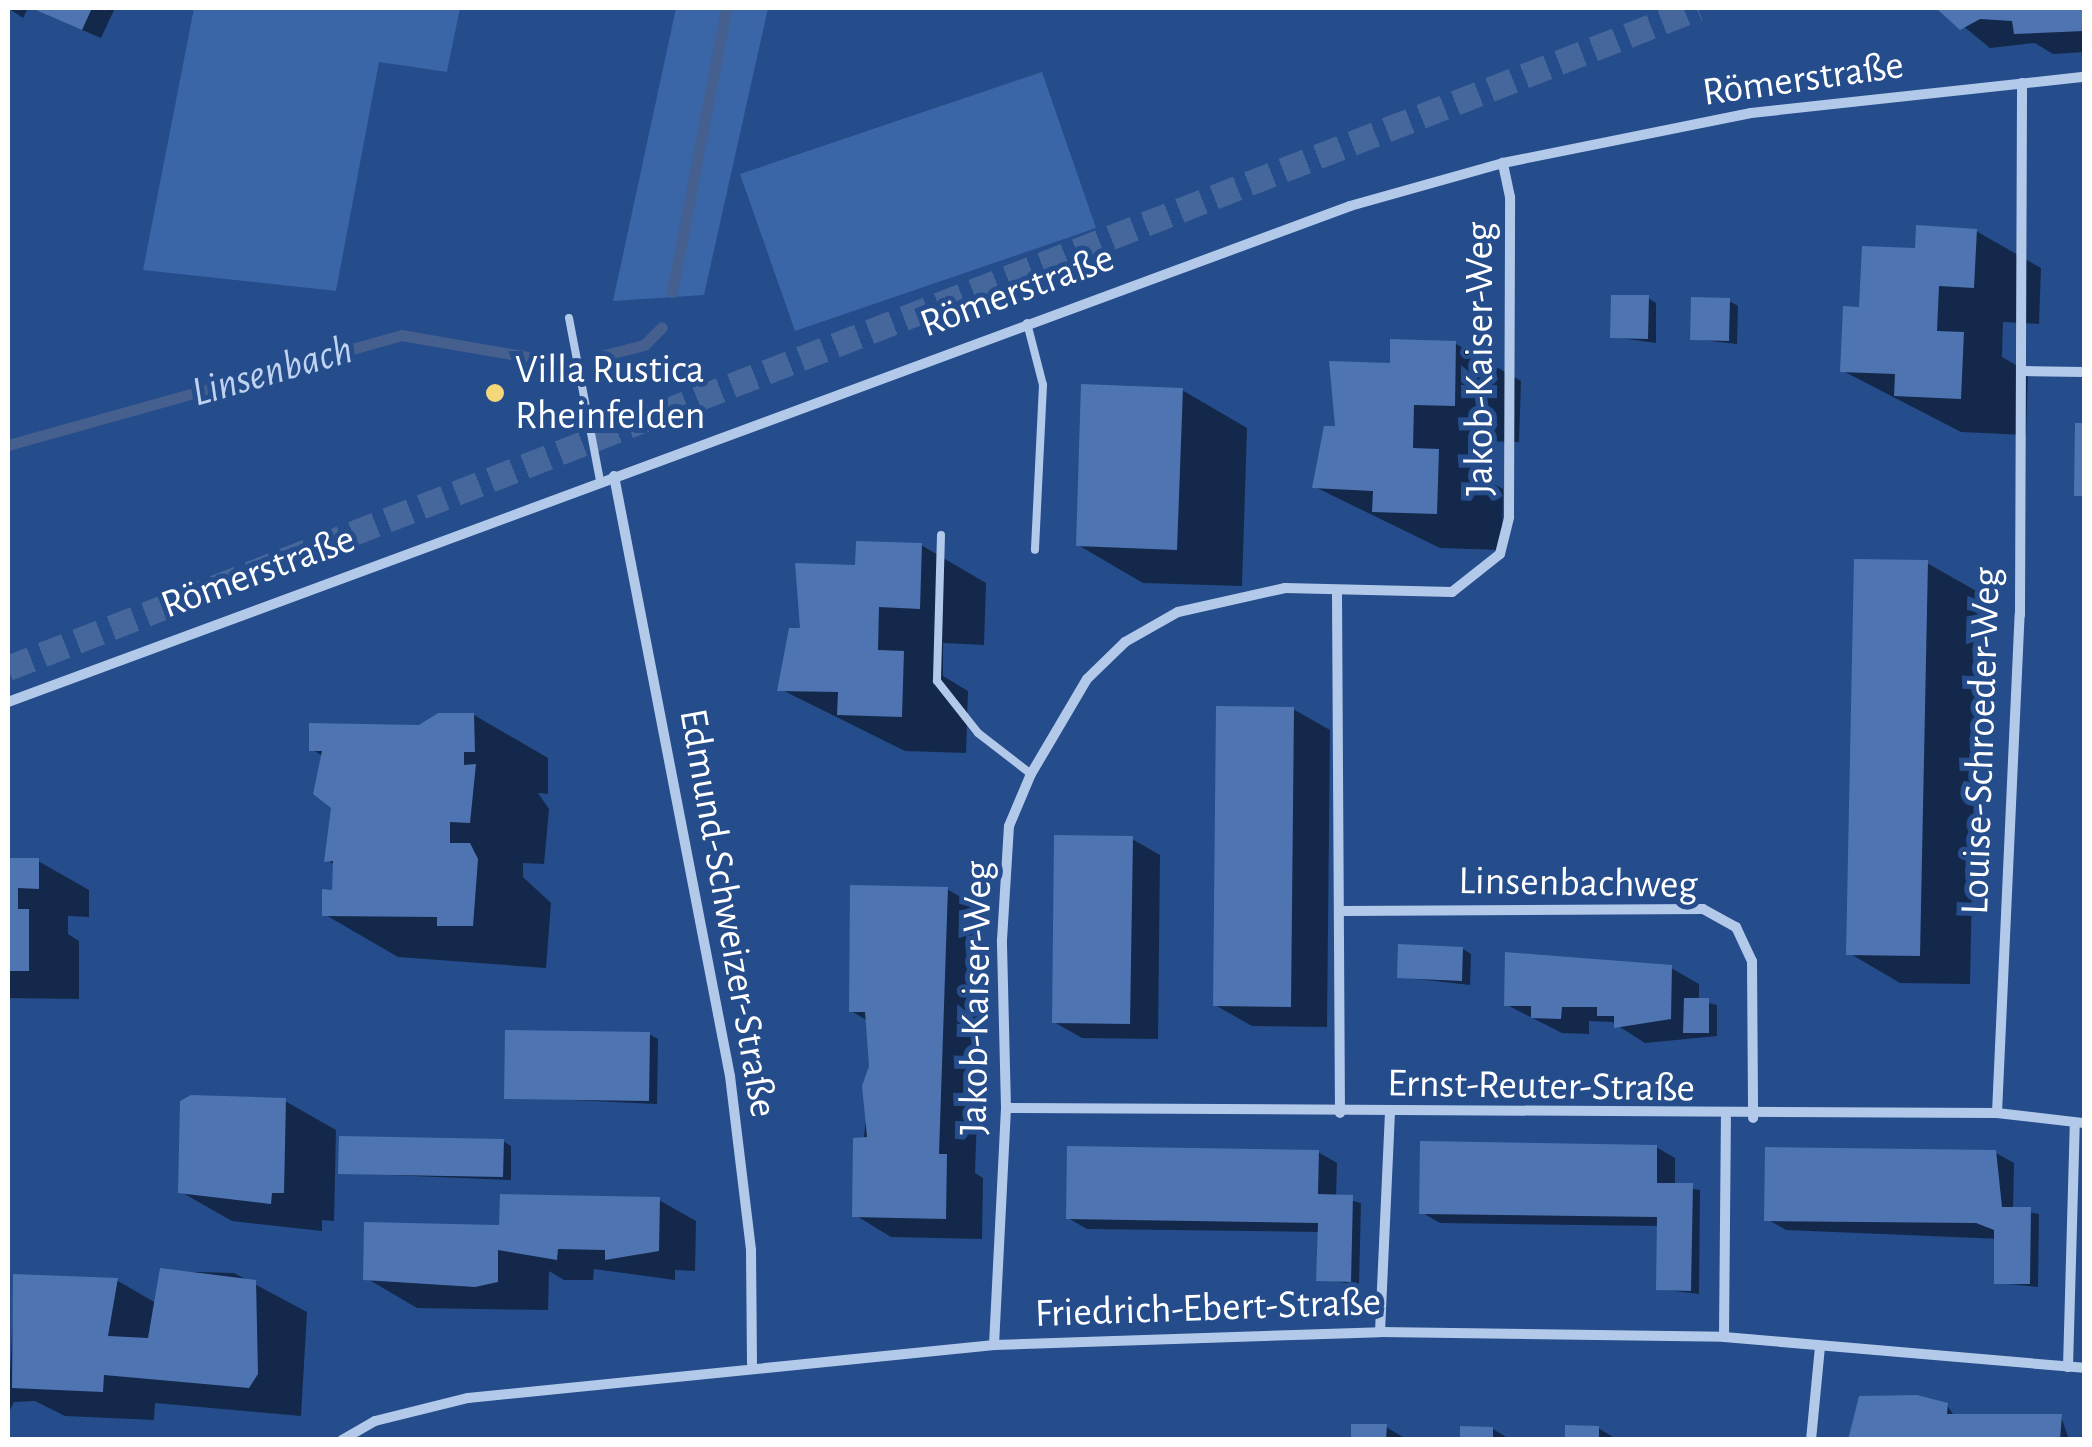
<!DOCTYPE html>
<meta charset="utf-8">
<style>
body{margin:0}
#map{position:relative;width:2092px;height:1447px;overflow:hidden;background:#254c8b;font-family:"Alegreya Sans",sans-serif}
div>[style]{position:absolute}
[style*='--x']{left:calc(var(--x)*1px);top:calc(var(--y)*1px);width:calc(var(--w)*1px);rotate:calc(var(--a)*1deg)}
.green>*{inset:0;background:#3a65a7}
.shadow>*{inset:0;background:#0007}
.stream>*{height:11px;margin:-5.5px;padding:0 5.5px;transform-origin:5.5px;border-radius:5.5px;background:#45608e}
.building>*{inset:0;background:#4e75b2}
.primary-tunnel>*{height:25px;margin-top:-12.5px;transform-origin:0;background:repeating-linear-gradient(90deg,#46679c 0 25px,transparent 0 37px)}
.lane>*{height:8px;margin:-4px;padding:0 4px;transform-origin:4px;border-radius:4px;background:#b3c9ea}
.street>*{height:10px;margin:-5px;padding:0 5px;transform-origin:5px;border-radius:5px;background:#b3c9ea}
.dots>*{width:28px;height:28px;translate:-50% -50%;box-sizing:border-box;border:5px solid #254c8b;border-radius:50%}
span{translate:-50% -50%;white-space:nowrap;text-align:center;line-height:1.15;-webkit-text-stroke:10px #254c8b;paint-order:stroke}
.street-label{font-size:40px;color:#fff}
.poi-label{font-size:40px;color:#fff}
.left{translate:0 -50%;text-align:left}
.water-label{font-size:42px;color:#bfd3f1;font-style:italic}
.frame{position:absolute;inset:0;border:10px solid #fff;pointer-events:none}
</style>
<div id="map">
<div class="green">
<i style="clip-path:polygon(194px 8px,460px 8px,447px 72px,379px 62px,336px 291px,143px 270px)"></i>
<i style="clip-path:polygon(676px 8px,768px 8px,704px 295px,613px 301px)"></i>
<i style="clip-path:polygon(1042px 72px,1096px 228px,795px 331px,740px 174px)"></i>
</div>
<div class="shadow">
<i style="clip-path:polygon(8px 8px,28px 8px,23px 18px)"></i>
<i style="clip-path:polygon(31px 8px,115px 8px,101px 38px)"></i>
<i style="clip-path:polygon(1941px 8px,2084px 8px,2084px 52px,2053px 54px,2035px 43px,1990px 48px)"></i>
<i style="clip-path:polygon(1976px 231px,2041px 268px,2039px 324px,2003px 322px,2002px 357px,2028px 372px,2026px 435px,1961px 432px,1843px 371px,1861px 309px,1917px 251px)"></i>
<i style="clip-path:polygon(1648px 298px,1656px 303px,1656px 343px,1613px 337px)"></i>
<i style="clip-path:polygon(1729px 301px,1738px 306px,1737px 344px,1693px 339px)"></i>
<i style="clip-path:polygon(1456px 344px,1521px 381px,1519px 442px,1478px 441px,1477px 474px,1503px 489px,1502px 550px,1440px 548px,1315px 487px,1338px 428px,1392px 366px)"></i>
<i style="clip-path:polygon(1182px 390px,1247px 428px,1242px 586px,1143px 583px,1078px 545px)"></i>
<i style="clip-path:polygon(921px 545px,986px 583px,984px 645px,943px 643px,943px 676px,968px 691px,966px 753px,905px 751px,780px 689px,803px 631px,857px 568px)"></i>
<i style="clip-path:polygon(1927px 563px,1978px 592px,1970px 984px,1900px 983px,1849px 953px)"></i>
<i style="clip-path:polygon(1293px 709px,1330px 730px,1327px 1027px,1252px 1026px,1215px 1005px)"></i>
<i style="clip-path:polygon(474px 715px,548px 758px,548px 794px,538px 793px,549px 809px,544px 864px,523px 863px,523px 877px,551px 903px,546px 968px,398px 957px,324px 914px,335px 893px,335px 865px,327px 860px,334px 807px,323px 756px,311px 749px)"></i>
<i style="clip-path:polygon(1132px 839px,1160px 855px,1158px 1039px,1082px 1038px,1054px 1022px)"></i>
<i style="clip-path:polygon(8px 860px,38px 861px,89px 890px,89px 917px,68px 916px,68px 934px,79px 941px,79px 999px,8px 998px)"></i>
<i style="clip-path:polygon(947px 889px,984px 911px,975px 1173px,983px 1178px,982px 1239px,891px 1237px,855px 1215px,872px 1066px,868px 1021px,851px 1011px)"></i>
<i style="clip-path:polygon(1463px 949px,1471px 954px,1470px 985px,1399px 977px)"></i>
<i style="clip-path:polygon(1671px 968px,1699px 984px,1699px 1001px,1717px 1005px,1717px 1036px,1645px 1043px,1612px 1022px,1589px 1021px,1589px 1034px,1562px 1033px,1507px 1005px)"></i>
<i style="clip-path:polygon(649px 1034px,658px 1039px,657px 1104px,507px 1097px)"></i>
<i style="clip-path:polygon(285px 1101px,336px 1130px,334px 1221px,322px 1220px,322px 1231px,232px 1221px,181px 1192px)"></i>
<i style="clip-path:polygon(503px 1141px,511px 1146px,511px 1180px,341px 1173px)"></i>
<i style="clip-path:polygon(1656px 1147px,1675px 1158px,1675px 1186px,1700px 1190px,1699px 1294px,1658px 1289px,1659px 1226px,1440px 1223px,1421px 1212px)"></i>
<i style="clip-path:polygon(1318px 1152px,1337px 1163px,1336px 1197px,1361px 1203px,1359px 1285px,1319px 1279px,1321px 1232px,1087px 1229px,1068px 1218px)"></i>
<i style="clip-path:polygon(1996px 1153px,2014px 1163px,2013px 1209px,2039px 1214px,2038px 1287px,1996px 1283px,2001px 1239px,1786px 1230px,1767px 1219px)"></i>
<i style="clip-path:polygon(659px 1200px,696px 1221px,695px 1271px,675px 1270px,675px 1280px,594px 1269px,593px 1280px,564px 1280px,549px 1271px,548px 1310px,417px 1308px,366px 1278px,501px 1228px)"></i>
<i style="clip-path:polygon(162px 1271px,234px 1273px,307px 1312px,301px 1416px,155px 1403px,154px 1420px,65px 1416px,35px 1401px,14px 1402px,8px 1414px,15px 1276px,118px 1281px,156px 1303px)"></i>
<i style="clip-path:polygon(1947px 1405px,1955px 1417px,2061px 1416px,2069px 1440px,1853px 1440px)"></i>
<i style="clip-path:polygon(1386px 1427px,1408px 1440px,1354px 1440px)"></i>
<i style="clip-path:polygon(1598px 1428px,1618px 1440px,1567px 1440px)"></i>
<i style="clip-path:polygon(1493px 1429px,1511px 1440px,1463px 1440px)"></i>
</div>
<div class="stream">
<i style="--x:672;--y:292;--w:289;--a:-79.2"></i>
<i style="--x:597;--y:357;--w:49;--a:-14.3"></i>
<i style="--x:644;--y:345;--w:25;--a:-45"></i>
<i style="--x:8;--y:445;--w:408;--a:-15.6"></i>
<i style="--x:401;--y:335;--w:141;--a:9.8"></i>
</div>
<div class="building">
<i style="clip-path:polygon(31px 8px,92px 8px,82px 30px)"></i>
<i style="clip-path:polygon(1936px 8px,2084px 8px,2084px 31px,2014px 34px,2012px 21px,1980px 19px,1960px 30px)"></i>
<i style="clip-path:polygon(1916px 225px,1977px 229px,1974px 288px,1939px 286px,1937px 331px,1964px 332px,1961px 399px,1894px 396px,1895px 374px,1840px 372px,1843px 306px,1859px 307px,1862px 246px,1915px 248px)"></i>
<i style="clip-path:polygon(1611px 295px,1649px 295px,1648px 339px,1610px 338px)"></i>
<i style="clip-path:polygon(1691px 297px,1730px 298px,1729px 341px,1690px 340px)"></i>
<i style="clip-path:polygon(1390px 339px,1456px 341px,1455px 406px,1414px 405px,1413px 448px,1439px 449px,1437px 514px,1372px 512px,1373px 491px,1312px 488px,1324px 426px,1335px 426px,1329px 361px,1390px 363px)"></i>
<i style="clip-path:polygon(1081px 384px,1183px 388px,1177px 550px,1076px 546px)"></i>
<i style="clip-path:polygon(2075px 423px,2084px 423px,2084px 496px,2074px 496px)"></i>
<i style="clip-path:polygon(856px 541px,922px 543px,920px 609px,879px 607px,878px 650px,904px 651px,902px 717px,837px 715px,838px 692px,777px 691px,789px 628px,800px 628px,795px 563px,855px 565px)"></i>
<i style="clip-path:polygon(1854px 559px,1928px 560px,1920px 956px,1846px 955px)"></i>
<i style="clip-path:polygon(1216px 706px,1294px 707px,1291px 1007px,1213px 1006px)"></i>
<i style="clip-path:polygon(438px 713px,474px 713px,475px 752px,464px 752px,464px 765px,476px 764px,470px 823px,450px 822px,450px 843px,470px 843px,478px 859px,473px 926px,437px 926px,437px 917px,322px 916px,322px 889px,332px 890px,333px 861px,324px 862px,331px 808px,313px 794px,322px 751px,309px 751px,309px 723px,419px 725px)"></i>
<i style="clip-path:polygon(1054px 835px,1133px 836px,1130px 1024px,1052px 1023px)"></i>
<i style="clip-path:polygon(8px 858px,39px 858px,39px 889px,18px 888px,18px 909px,29px 909px,29px 971px,8px 971px)"></i>
<i style="clip-path:polygon(850px 885px,948px 887px,939px 1154px,947px 1154px,946px 1219px,852px 1217px,853px 1138px,867px 1137px,862px 1086px,869px 1066px,865px 1012px,849px 1012px)"></i>
<i style="clip-path:polygon(1398px 944px,1463px 947px,1462px 981px,1397px 978px)"></i>
<i style="clip-path:polygon(1505px 952px,1672px 965px,1671px 1019px,1614px 1028px,1614px 1016px,1597px 1016px,1597px 1007px,1562px 1007px,1561px 1019px,1531px 1018px,1531px 1006px,1504px 1006px)"></i>
<i style="clip-path:polygon(1684px 998px,1709px 998px,1709px 1033px,1683px 1033px)"></i>
<i style="clip-path:polygon(505px 1030px,650px 1032px,649px 1101px,504px 1099px)"></i>
<i style="clip-path:polygon(191px 1095px,286px 1098px,284px 1193px,272px 1193px,271px 1204px,178px 1193px,180px 1101px)"></i>
<i style="clip-path:polygon(339px 1136px,504px 1139px,503px 1177px,338px 1174px)"></i>
<i style="clip-path:polygon(1420px 1141px,1657px 1145px,1657px 1183px,1693px 1183px,1691px 1291px,1656px 1290px,1657px 1217px,1419px 1214px)"></i>
<i style="clip-path:polygon(1067px 1146px,1319px 1150px,1318px 1194px,1353px 1195px,1351px 1282px,1316px 1281px,1318px 1223px,1066px 1219px)"></i>
<i style="clip-path:polygon(1765px 1147px,1996px 1150px,2002px 1207px,2031px 1207px,2030px 1284px,1994px 1284px,1994px 1230px,1976px 1223px,1764px 1221px)"></i>
<i style="clip-path:polygon(500px 1194px,660px 1197px,659px 1251px,605px 1260px,605px 1250px,558px 1249px,557px 1260px,498px 1250px,498px 1282px,475px 1287px,363px 1280px,364px 1222px,499px 1225px)"></i>
<i style="clip-path:polygon(160px 1268px,256px 1280px,258px 1374px,249px 1388px,104px 1375px,103px 1392px,12px 1388px,13px 1274px,118px 1278px,108px 1336px,148px 1338px)"></i>
<i style="clip-path:polygon(1917px 1395px,1948px 1403px,1947px 1414px,2062px 1414px,2060px 1440px,1848px 1440px,1859px 1396px)"></i>
<i style="clip-path:polygon(1351px 1424px,1387px 1424px,1386px 1440px,1351px 1440px)"></i>
<i style="clip-path:polygon(1565px 1425px,1599px 1426px,1599px 1440px,1565px 1440px)"></i>
<i style="clip-path:polygon(1460px 1426px,1493px 1427px,1493px 1440px,1460px 1440px)"></i>
</div>
<div class="primary-tunnel">
<i style="--x:8;--y:668;--w:1814;--a:-21.33"></i>
</div>
<div class="lane">
<i style="--x:569;--y:318;--w:166;--a:79.2"></i>
<i style="--x:1027;--y:323;--w:64;--a:75.5"></i>
<i style="--x:1043;--y:385;--w:165;--a:92.8"></i>
<i style="--x:941;--y:535;--w:146;--a:91.6"></i>
<i style="--x:937;--y:681;--w:66;--a:51.7"></i>
<i style="--x:978;--y:733;--w:67;--a:37.7"></i>
</div>
<div class="street">
<i style="--x:2024;--y:371;--w:60;--a:1"></i>
<i style="--x:614;--y:476;--w:611;--a:79.06"></i>
<i style="--x:730;--y:1076;--w:175;--a:83.1"></i>
<i style="--x:751;--y:1250;--w:113;--a:89.5"></i>
<i style="--x:1337;--y:594;--w:519;--a:89.67"></i>
<i style="--x:8;--y:702;--w:1431;--a:-20.28"></i>
<i style="--x:1350;--y:206;--w:159;--a:-15.7"></i>
<i style="--x:1503;--y:163;--w:253;--a:-11.4"></i>
<i style="--x:1751;--y:113;--w:335;--a:-6.2"></i>
<i style="--x:1342;--y:911;--w:361;--a:-0.3"></i>
<i style="--x:1703;--y:909;--w:38;--a:29"></i>
<i style="--x:1736;--y:927;--w:38;--a:65"></i>
<i style="--x:1752;--y:961;--w:157;--a:89.6"></i>
<i style="--x:1006;--y:1108;--w:991;--a:0.29"></i>
<i style="--x:1997;--y:1113;--w:88;--a:6.6"></i>
<i style="--x:1997;--y:1113;--w:499;--a:-87.4"></i>
<i style="--x:2020;--y:615;--w:532;--a:-89.78"></i>
<i style="--x:1380;--y:1332;--w:219;--a:-87.4"></i>
<i style="--x:1724;--y:1337;--w:219;--a:-89.5"></i>
<i style="--x:994;--y:1345;--w:237;--a:-87.1"></i>
<i style="--x:1006;--y:1108;--w:168;--a:-91.4"></i>
<i style="--x:1002;--y:940;--w:114;--a:-86.5"></i>
<i style="--x:1009;--y:826;--w:56;--a:-67.1"></i>
<i style="--x:1031;--y:774;--w:110;--a:-59.5"></i>
<i style="--x:1087;--y:679;--w:53;--a:-44.2"></i>
<i style="--x:1125;--y:642;--w:61;--a:-29.5"></i>
<i style="--x:1178;--y:612;--w:110;--a:-12.6"></i>
<i style="--x:1285;--y:588;--w:167;--a:1.4"></i>
<i style="--x:1452;--y:592;--w:61;--a:-38.4"></i>
<i style="--x:1500;--y:554;--w:38;--a:-76"></i>
<i style="--x:1509;--y:517;--w:320;--a:-89.8"></i>
<i style="--x:1510;--y:197;--w:35;--a:-102"></i>
<i style="--x:2068;--y:1367;--w:244;--a:-88.4"></i>
<i style="--x:342;--y:1440;--w:38;--a:-30"></i>
<i style="--x:375;--y:1421;--w:96;--a:-13.9"></i>
<i style="--x:468;--y:1398;--w:529;--a:-5.75"></i>
<i style="--x:994;--y:1345;--w:386;--a:-1.9"></i>
<i style="--x:1380;--y:1332;--w:344;--a:0.8"></i>
<i style="--x:1724;--y:1337;--w:361;--a:4.9"></i>
<i style="--x:1811;--y:1440;--w:93;--a:-84.5"></i>
</div>
<div class="dots">
<i style="left:495px;top:393px;background:#f3d778"></i>
</div>
<div class="street-label">
<span style="left:1803px;top:79px;rotate:-8deg">Römerstraße</span>
<span style="left:1017px;top:291px;rotate:-20deg">Römerstraße</span>
<span style="left:1480px;top:359px;rotate:-90deg">Jakob-Kaiser-Weg</span>
<span style="left:258px;top:572px;rotate:-20deg">Römerstraße</span>
<span style="left:1981px;top:741px;rotate:-88deg">Louise-Schroeder-Weg</span>
<span style="left:1578px;top:883px;rotate:1deg">Linsenbachweg</span>
<span style="left:728px;top:913px;rotate:80deg">Edmund-Schweizer-Straße</span>
<span style="left:976px;top:998px;rotate:-89deg">Jakob-Kaiser-Weg</span>
<span style="left:1541px;top:1086px;rotate:1deg">Ernst-Reuter-Straße</span>
<span style="left:1208px;top:1308px;rotate:-2deg">Friedrich-Ebert-Straße</span>
</div>
<div class="poi-label">
<span class="left" style="left:515px;top:393px">Villa Rustica<br>Rheinfelden</span>
</div>
<div class="water-label">
<span style="left:272px;top:371px;rotate:-16deg">Linsenbach</span>
</div>
<div class="frame"></div>
</div>
